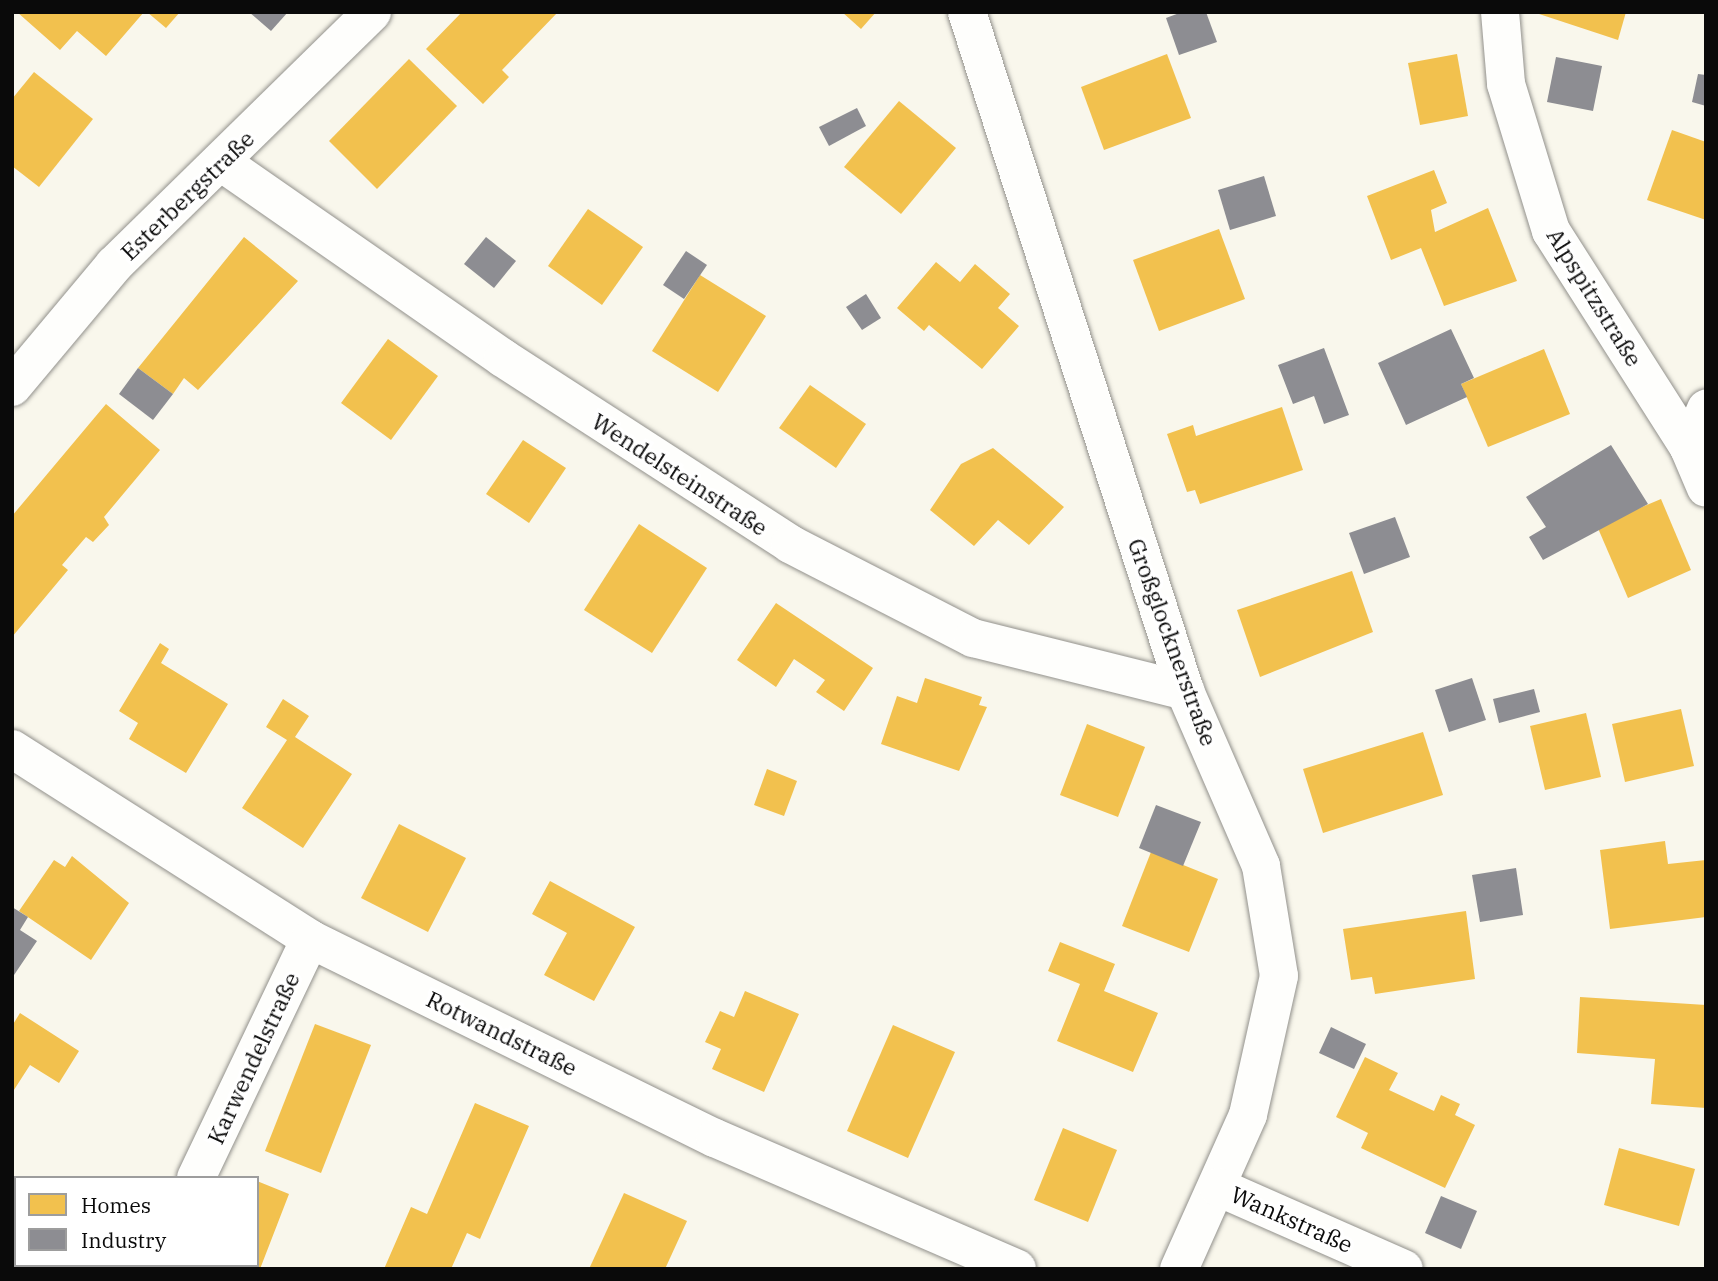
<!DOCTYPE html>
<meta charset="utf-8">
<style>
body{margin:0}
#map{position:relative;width:1718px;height:1281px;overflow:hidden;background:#f9f7ec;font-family:"IBM Plex Serif",serif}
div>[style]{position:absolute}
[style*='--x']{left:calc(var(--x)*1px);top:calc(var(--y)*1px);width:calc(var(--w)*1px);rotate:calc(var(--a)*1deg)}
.homes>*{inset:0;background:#f2c14e}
.industry>*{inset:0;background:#8d8d92}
.roads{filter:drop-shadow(0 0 2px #92918c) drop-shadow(0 0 2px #92918c)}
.street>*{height:38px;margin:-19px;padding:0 19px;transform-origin:19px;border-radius:19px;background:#fefefc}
span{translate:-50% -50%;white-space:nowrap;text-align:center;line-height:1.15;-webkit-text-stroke:7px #fff;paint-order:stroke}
.street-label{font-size:23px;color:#0a0a0a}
.frame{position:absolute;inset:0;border:14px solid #0a0a0a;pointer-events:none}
.legend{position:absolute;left:14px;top:1176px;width:245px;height:91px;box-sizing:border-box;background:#fff;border:2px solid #9d9d9d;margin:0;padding:9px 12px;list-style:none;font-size:21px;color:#0a0a0a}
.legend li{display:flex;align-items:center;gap:14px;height:35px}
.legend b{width:35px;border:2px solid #9d9d9d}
</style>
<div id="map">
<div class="homes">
<i style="clip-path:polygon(17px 12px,144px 12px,106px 56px,77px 31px,60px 50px)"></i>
<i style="clip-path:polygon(147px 12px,180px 12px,166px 28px)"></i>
<i style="clip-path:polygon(462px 12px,558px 12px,502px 70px,509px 77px,483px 104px,426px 49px)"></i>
<i style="clip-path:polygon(842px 12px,876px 12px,861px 29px)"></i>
<i style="clip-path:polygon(1533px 12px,1626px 12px,1618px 40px)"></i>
<i style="clip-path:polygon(1167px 54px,1191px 118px,1104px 150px,1081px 87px)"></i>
<i style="clip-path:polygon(1457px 54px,1468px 116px,1420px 125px,1408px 63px)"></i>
<i style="clip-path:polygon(409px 59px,457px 106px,377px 189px,329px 141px)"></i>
<i style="clip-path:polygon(34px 72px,93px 119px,39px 187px,12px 166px,12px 99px)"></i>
<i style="clip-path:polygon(899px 101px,956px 148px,901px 214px,844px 167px)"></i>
<i style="clip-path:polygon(1672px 130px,1706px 142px,1706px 220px,1647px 200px)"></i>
<i style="clip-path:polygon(1434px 170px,1447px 203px,1431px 210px,1435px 232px,1488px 208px,1517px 281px,1444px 306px,1421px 248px,1391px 260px,1367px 196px)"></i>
<i style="clip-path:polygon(588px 209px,643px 247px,602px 305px,548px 266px)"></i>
<i style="clip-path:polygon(1219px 229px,1245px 299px,1159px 331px,1133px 260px)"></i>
<i style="clip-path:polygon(244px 237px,298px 281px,198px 390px,184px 378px,173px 394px,138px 368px)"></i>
<i style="clip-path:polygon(936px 262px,960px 282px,975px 264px,1010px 294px,998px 308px,1019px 326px,982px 369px,929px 325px,924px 331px,897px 308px)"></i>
<i style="clip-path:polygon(700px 275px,766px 316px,718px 392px,652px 351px)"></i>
<i style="clip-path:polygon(388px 339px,438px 376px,391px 440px,341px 403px)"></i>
<i style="clip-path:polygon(1544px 349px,1570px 414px,1488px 447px,1461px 384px)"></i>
<i style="clip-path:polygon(810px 385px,866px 424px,836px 468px,779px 428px)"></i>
<i style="clip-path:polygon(106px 404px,160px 450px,104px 517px,109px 525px,93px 542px,86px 537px,62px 565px,68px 570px,12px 637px,12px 516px)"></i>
<i style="clip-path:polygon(1282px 407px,1303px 470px,1200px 504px,1195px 490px,1187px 492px,1167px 434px,1193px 425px,1196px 436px)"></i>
<i style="clip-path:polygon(523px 440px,566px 468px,529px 523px,486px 494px)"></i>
<i style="clip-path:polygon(993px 448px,1064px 507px,1029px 545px,998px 520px,974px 546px,930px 510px,961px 464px)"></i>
<i style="clip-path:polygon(1661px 499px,1691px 570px,1628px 598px,1597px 526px)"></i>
<i style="clip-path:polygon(639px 524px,707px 568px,652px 653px,584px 610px)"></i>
<i style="clip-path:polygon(1352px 571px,1373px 632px,1260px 677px,1237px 610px)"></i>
<i style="clip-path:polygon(776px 603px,873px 668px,844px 711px,816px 692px,825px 680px,794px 659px,776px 687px,737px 660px)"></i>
<i style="clip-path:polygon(160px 643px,169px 649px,161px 663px,228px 704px,186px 773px,129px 739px,138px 723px,119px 711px)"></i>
<i style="clip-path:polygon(925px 678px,982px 697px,979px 705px,987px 707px,959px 771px,881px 744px,897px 696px,917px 703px)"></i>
<i style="clip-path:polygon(283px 699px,309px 716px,295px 737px,352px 774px,303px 848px,242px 808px,287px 740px,266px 727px)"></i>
<i style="clip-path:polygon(1681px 709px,1694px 766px,1625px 782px,1612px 724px)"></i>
<i style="clip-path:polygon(1586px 713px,1601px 777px,1545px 790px,1530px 726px)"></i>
<i style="clip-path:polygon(1087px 724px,1145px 747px,1118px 817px,1060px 795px)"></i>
<i style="clip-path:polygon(1423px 732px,1443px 795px,1323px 833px,1303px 769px)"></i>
<i style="clip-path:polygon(767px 769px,797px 781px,784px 816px,754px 805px)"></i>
<i style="clip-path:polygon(399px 824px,466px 858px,428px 932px,361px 898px)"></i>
<i style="clip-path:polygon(1665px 841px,1668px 864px,1706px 860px,1706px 917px,1610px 929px,1600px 850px)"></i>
<i style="clip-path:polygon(1151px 852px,1218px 879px,1189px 952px,1122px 926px)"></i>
<i style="clip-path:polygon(72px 856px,129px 903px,91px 960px,19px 911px,54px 860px,65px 867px)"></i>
<i style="clip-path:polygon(550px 881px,635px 927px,594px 1001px,544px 975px,567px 933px,532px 914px)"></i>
<i style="clip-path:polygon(1466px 911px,1475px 979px,1375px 994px,1372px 977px,1351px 980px,1343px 929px)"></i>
<i style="clip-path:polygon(1060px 942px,1115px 964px,1104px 991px,1158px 1013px,1133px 1072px,1057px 1041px,1080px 984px,1048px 971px)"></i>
<i style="clip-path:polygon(745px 991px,799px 1014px,764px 1092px,712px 1069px,721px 1049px,705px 1042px,720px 1011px,734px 1017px)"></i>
<i style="clip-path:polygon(1580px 997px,1706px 1005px,1706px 1108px,1651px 1104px,1655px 1059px,1577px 1053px)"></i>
<i style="clip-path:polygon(20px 1013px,79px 1051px,59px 1083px,30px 1065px,12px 1093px,12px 1026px)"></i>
<i style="clip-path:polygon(315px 1024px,371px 1045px,321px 1173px,265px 1151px)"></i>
<i style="clip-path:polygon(893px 1025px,955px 1052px,908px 1158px,847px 1131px)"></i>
<i style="clip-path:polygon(1365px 1057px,1398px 1073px,1389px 1090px,1434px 1111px,1441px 1095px,1460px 1104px,1455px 1115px,1475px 1125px,1445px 1188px,1361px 1148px,1368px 1133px,1336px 1117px)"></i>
<i style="clip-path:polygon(475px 1103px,529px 1126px,480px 1239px,467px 1233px,451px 1269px,384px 1269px,411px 1207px,427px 1214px)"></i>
<i style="clip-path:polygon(1063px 1128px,1117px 1150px,1088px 1222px,1034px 1200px)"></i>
<i style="clip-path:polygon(1619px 1148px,1695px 1169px,1679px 1226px,1604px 1205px)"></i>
<i style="clip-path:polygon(257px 1181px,289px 1194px,260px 1269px,200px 1269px,257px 1265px)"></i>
<i style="clip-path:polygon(624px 1193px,687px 1221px,665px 1269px,589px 1269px)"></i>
</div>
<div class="industry">
<i style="clip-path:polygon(249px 12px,288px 12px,271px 31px)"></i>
<i style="clip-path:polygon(1182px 12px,1206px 12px,1217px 42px,1179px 55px,1166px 18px)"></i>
<i style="clip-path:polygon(1556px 57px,1602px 66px,1593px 111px,1547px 102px)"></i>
<i style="clip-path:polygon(1698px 74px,1706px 75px,1706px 106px,1692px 102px)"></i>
<i style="clip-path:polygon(857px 108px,866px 126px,829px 146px,819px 127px)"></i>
<i style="clip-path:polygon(1264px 176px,1276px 216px,1230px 230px,1218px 190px)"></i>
<i style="clip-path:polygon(486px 237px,516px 261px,494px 288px,464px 264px)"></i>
<i style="clip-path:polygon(686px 251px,707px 265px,684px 299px,663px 285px)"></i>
<i style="clip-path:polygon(866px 294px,881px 318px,862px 330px,846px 307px)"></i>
<i style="clip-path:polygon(1451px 329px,1474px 378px,1461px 384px,1467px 397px,1406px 425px,1378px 363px)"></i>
<i style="clip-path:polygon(1324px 348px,1349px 415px,1324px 424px,1314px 396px,1293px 404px,1278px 365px)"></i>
<i style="clip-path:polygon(138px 368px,173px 394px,153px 420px,119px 394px)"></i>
<i style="clip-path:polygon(1611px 445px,1648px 504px,1543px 560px,1529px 537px,1546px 527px,1526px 497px)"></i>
<i style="clip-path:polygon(1395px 517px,1410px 557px,1364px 574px,1349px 533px)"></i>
<i style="clip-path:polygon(1472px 678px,1486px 720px,1449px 732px,1435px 690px)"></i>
<i style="clip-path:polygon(1534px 689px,1540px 712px,1499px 723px,1493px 699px)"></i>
<i style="clip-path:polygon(1156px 805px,1201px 822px,1183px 866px,1139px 848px)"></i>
<i style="clip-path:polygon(1516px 868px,1523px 915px,1480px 922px,1472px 875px)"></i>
<i style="clip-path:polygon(12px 907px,28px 917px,20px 930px,37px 941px,12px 978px)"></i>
<i style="clip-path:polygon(1331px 1027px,1366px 1044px,1354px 1069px,1319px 1053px)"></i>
<i style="clip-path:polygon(1441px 1196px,1477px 1211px,1461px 1249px,1425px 1233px)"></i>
</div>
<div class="roads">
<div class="street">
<i style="--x:967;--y:12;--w:713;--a:72.2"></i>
<i style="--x:1185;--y:691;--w:191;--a:66.5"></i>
<i style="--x:1261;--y:866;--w:111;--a:80.7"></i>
<i style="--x:1279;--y:976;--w:142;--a:102.6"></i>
<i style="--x:1248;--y:1115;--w:169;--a:114.1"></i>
<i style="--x:1500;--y:12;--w:72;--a:85.2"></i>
<i style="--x:1506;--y:84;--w:154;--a:73"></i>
<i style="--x:1551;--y:231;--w:257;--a:57.5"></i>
<i style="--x:1689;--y:448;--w:43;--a:67"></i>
<i style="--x:221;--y:162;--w:343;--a:34.8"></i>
<i style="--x:503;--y:358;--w:342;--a:32.9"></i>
<i style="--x:790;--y:544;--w:206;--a:27.2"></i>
<i style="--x:973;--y:638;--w:219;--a:14"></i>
<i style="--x:12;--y:387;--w:159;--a:-50.1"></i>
<i style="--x:114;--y:265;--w:361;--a:-44.4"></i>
<i style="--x:1689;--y:448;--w:43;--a:-66.4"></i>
<i style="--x:12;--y:749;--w:353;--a:32.5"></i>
<i style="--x:310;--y:939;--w:451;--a:26.2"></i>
<i style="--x:715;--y:1138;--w:329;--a:23.4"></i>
<i style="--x:196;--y:1178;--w:265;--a:-64.5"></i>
<i style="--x:1218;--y:1187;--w:203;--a:23.8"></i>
<i style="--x:153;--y:1269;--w:4;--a:-63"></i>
</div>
</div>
<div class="street-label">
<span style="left:187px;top:195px;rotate:-44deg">Esterbergstraße</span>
<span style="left:1595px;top:297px;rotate:58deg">Alpspitzstraße</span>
<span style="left:680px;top:474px;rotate:33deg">Wendelsteinstraße</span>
<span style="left:1173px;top:642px;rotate:70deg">Großglocknerstraße</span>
<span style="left:502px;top:1033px;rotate:26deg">Rotwandstraße</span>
<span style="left:253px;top:1058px;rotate:-65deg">Karwendelstraße</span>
<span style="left:1292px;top:1219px;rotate:24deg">Wankstraße</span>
</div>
<div class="frame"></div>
<ul class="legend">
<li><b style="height:19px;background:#f2c14e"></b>Homes</li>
<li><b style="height:19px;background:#8d8d92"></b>Industry</li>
</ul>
</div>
